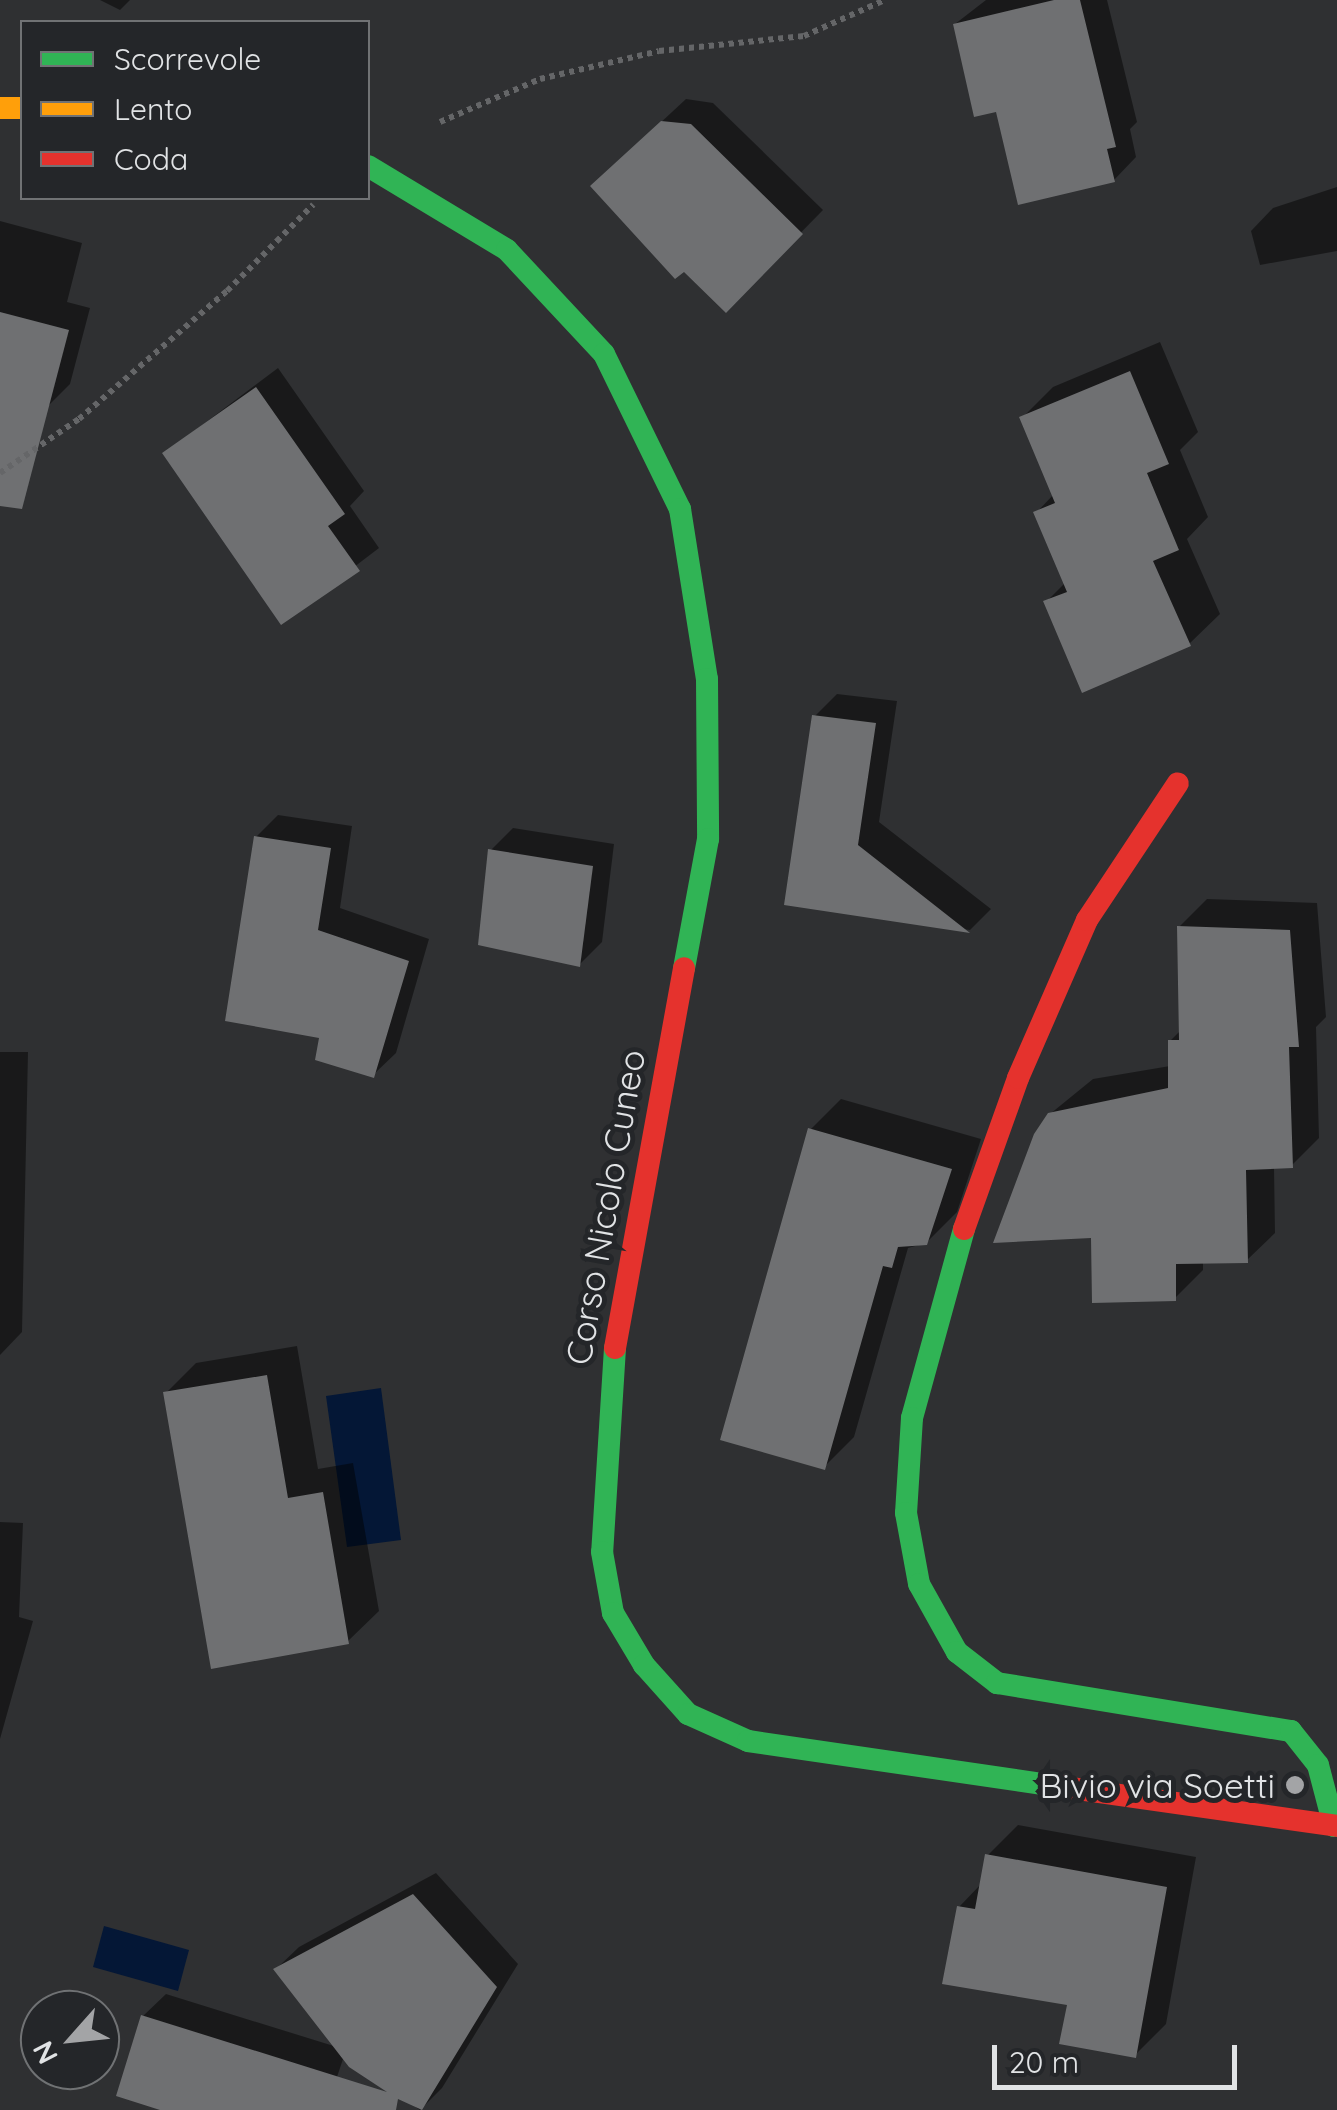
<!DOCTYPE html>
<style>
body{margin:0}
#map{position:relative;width:1337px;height:2110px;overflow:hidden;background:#2f3032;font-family:Quicksand,sans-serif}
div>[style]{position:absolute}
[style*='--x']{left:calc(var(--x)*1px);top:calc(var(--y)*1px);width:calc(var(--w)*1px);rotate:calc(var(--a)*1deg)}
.water>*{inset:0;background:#041736}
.shadow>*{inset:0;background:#0007}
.building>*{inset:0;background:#6f7072}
.path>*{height:6px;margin-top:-3px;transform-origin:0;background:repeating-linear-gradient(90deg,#656668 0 5px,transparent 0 10px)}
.fast>*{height:22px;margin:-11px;padding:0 11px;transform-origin:11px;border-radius:11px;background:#30b455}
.slow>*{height:22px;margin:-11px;padding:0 11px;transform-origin:11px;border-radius:11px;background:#ff9f0a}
.jam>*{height:22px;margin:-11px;padding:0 11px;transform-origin:11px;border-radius:11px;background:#e5322d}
.dots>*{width:28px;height:28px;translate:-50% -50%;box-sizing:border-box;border:5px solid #242629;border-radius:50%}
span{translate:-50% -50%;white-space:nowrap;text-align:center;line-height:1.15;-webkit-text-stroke:10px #242629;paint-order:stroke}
.street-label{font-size:35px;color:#e1e3e5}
.poi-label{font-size:35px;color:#e1e3e5}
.right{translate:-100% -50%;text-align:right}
.legend{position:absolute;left:20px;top:20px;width:350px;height:180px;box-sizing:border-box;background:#242629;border:2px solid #707274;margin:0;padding:12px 18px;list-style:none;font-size:30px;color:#e1e3e5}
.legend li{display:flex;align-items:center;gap:20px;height:50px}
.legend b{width:50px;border:2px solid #707274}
.north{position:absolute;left:20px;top:1990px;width:100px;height:100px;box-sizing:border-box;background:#242629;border:2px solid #707274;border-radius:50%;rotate:243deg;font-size:28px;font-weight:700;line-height:40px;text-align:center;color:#e1e3e5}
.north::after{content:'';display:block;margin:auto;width:35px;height:45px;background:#a3a4a6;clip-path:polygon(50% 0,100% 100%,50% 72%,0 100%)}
.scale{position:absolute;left:992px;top:2045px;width:245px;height:45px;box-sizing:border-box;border:5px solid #e1e3e5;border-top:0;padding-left:12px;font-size:30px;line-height:35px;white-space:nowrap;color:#e1e3e5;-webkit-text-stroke:8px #242629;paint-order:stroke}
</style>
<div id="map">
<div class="water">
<i style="clip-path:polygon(381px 1388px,401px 1540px,347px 1547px,326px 1396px)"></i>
<i style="clip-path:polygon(104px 1926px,189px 1950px,178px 1991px,93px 1967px)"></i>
</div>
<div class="shadow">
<i style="clip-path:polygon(100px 0,130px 0,120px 10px)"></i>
<i style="clip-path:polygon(1107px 0,1137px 122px,1130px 129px,1136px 157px,1114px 180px,955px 24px,986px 0)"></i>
<i style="clip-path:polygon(686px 99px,713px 103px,823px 210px,726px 309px,616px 164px)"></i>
<i style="clip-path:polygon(1337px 187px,1337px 251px,1260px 265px,1251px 231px,1273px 208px)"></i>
<i style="clip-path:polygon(0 221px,82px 243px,67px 302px,90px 308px,70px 384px,48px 406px,0 394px)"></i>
<i style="clip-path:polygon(1160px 342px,1198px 432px,1180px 450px,1208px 517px,1187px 539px,1220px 614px,1189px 644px,1046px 602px,1066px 582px,1036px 513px,1054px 494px,1022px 418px,1053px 387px)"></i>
<i style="clip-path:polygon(278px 368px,364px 491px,350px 506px,379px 548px,282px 622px,165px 453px)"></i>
<i style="clip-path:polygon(837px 694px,897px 701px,879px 822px,991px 909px,970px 930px,787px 903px,815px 716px)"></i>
<i style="clip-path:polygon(278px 815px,352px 826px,340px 908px,429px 939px,396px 1053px,373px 1075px,256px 837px)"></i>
<i style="clip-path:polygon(513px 828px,614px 844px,602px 942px,580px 964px,491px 850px)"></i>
<i style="clip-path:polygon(1207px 899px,1317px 903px,1326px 1017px,1316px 1027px,1319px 1138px,1291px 1166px,1274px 1167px,1275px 1233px,1247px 1260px,1203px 1261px,1203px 1270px,1175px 1298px,1094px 1236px,1050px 1114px,1093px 1079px,1170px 1066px,1170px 1041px,1182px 1029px,1179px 927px)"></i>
<i style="clip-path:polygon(0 1052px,28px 1052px,22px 1332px,0 1355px)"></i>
<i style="clip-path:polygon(841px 1099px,981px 1139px,957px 1212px,926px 1243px,908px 1248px,854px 1437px,824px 1467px,811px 1129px)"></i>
<i style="clip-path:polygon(297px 1346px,318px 1469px,353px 1463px,379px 1611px,348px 1641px,166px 1393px,196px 1363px)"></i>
<i style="clip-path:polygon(0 1522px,23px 1523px,19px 1617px,33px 1621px,0 1739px)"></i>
<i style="clip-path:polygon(1018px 1825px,1196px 1857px,1166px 2024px,1135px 2055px,959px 1907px,982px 1883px,988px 1855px)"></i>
<i style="clip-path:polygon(436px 1873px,518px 1964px,442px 2088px,420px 2110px,344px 2056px,326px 2110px,168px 2110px,143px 2016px,166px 1994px,337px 2047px,276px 1969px,299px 1947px)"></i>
</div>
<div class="building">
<i style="clip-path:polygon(1054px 0,1080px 0,1116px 147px,1107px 149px,1115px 182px,1018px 205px,996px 112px,974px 117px,953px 24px)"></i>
<i style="clip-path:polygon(661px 121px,691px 124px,803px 234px,726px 313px,684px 272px,675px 279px,590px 186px)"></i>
<i style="clip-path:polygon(0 312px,69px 330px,22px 509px,0 506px)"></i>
<i style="clip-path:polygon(1130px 371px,1169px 464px,1147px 473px,1179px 550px,1153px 561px,1191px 646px,1082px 693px,1043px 601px,1067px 592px,1033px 512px,1055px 503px,1019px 417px)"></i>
<i style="clip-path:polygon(256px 387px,345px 514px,328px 526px,360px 571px,281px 625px,162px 453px)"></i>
<i style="clip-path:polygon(812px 715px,876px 723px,858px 845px,970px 933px,784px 905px)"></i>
<i style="clip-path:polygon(254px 836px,331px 848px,318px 930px,409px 961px,374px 1078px,315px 1060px,319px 1038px,225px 1021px)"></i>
<i style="clip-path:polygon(488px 849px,593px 866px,580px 967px,478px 945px)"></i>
<i style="clip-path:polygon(1177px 926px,1290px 930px,1299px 1047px,1289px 1047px,1293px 1168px,1246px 1170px,1248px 1263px,1176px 1264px,1176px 1301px,1092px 1303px,1091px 1238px,993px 1243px,1034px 1134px,1048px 1113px,1168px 1088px,1168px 1040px,1179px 1040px)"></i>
<i style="clip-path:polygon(808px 1128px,952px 1169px,927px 1245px,898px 1247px,892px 1268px,883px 1266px,825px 1470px,720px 1440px)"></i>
<i style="clip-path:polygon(267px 1375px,288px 1498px,323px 1492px,349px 1644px,211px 1669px,163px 1392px)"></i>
<i style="clip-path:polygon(985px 1854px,1167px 1887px,1136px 2058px,1059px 2044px,1067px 2005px,942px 1984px,957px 1906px,975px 1909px)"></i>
<i style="clip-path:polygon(413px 1894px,497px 1987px,422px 2110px,398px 2099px,396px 2110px,160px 2110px,116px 2096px,141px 2015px,387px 2092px,349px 2067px,273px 1969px)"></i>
</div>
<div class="path">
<i style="--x:440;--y:122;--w:109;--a:-23.3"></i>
<i style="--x:540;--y:79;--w:122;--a:-13.2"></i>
<i style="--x:659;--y:51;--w:146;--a:-5.9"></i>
<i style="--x:804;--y:36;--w:89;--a:-24"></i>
<i style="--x:0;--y:473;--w:96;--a:-34.4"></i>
<i style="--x:79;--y:419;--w:196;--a:-40.9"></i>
<i style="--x:227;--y:291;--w:122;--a:-45"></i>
</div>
<div class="fast">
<i style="--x:368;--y:166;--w:162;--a:31.1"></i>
<i style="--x:507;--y:250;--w:142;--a:47"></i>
<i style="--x:604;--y:354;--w:173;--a:63.9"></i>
<i style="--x:680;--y:509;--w:172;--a:81"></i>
<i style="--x:707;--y:679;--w:160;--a:89.6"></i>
<i style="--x:708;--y:839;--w:131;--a:100.5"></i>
<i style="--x:964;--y:1229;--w:196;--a:105.4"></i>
<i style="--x:912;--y:1418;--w:95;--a:93.6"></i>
<i style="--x:906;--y:1513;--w:72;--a:79.6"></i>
<i style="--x:919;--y:1584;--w:78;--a:60.8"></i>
<i style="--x:957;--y:1652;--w:51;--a:37.8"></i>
<i style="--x:997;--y:1683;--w:298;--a:9.3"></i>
<i style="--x:1291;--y:1731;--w:43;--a:51.5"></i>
<i style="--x:1318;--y:1765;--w:63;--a:75.3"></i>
<i style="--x:615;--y:1348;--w:204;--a:93.6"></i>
<i style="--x:602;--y:1552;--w:62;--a:79.8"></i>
<i style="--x:613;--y:1613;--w:61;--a:59.2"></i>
<i style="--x:644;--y:1665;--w:66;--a:48.1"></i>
<i style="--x:688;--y:1714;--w:66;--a:24.2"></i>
<i style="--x:748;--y:1741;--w:312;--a:8.3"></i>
</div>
<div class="slow">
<i style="--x:0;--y:108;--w:22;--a:0"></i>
</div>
<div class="jam">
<i style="--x:964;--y:1229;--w:160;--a:-70.3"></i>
<i style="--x:1018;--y:1078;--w:172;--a:-66.4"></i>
<i style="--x:1087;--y:920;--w:164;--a:-56.4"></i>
<i style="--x:615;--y:1348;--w:386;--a:-79.7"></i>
<i style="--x:1057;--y:1786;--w:283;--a:8.1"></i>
</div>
<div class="dots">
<i style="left:1295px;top:1785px;background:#a3a4a6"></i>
</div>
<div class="street-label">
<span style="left:605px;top:1207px;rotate:-80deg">Corso Nicolo Cuneo</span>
</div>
<div class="poi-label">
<span class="right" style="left:1275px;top:1785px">Bivio via Soetti</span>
</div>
<ul class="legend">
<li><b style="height:12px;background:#30b455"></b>Scorrevole</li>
<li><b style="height:12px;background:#ff9f0a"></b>Lento</li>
<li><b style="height:12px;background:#e5322d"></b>Coda</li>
</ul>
<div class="north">N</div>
<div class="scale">20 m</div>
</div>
